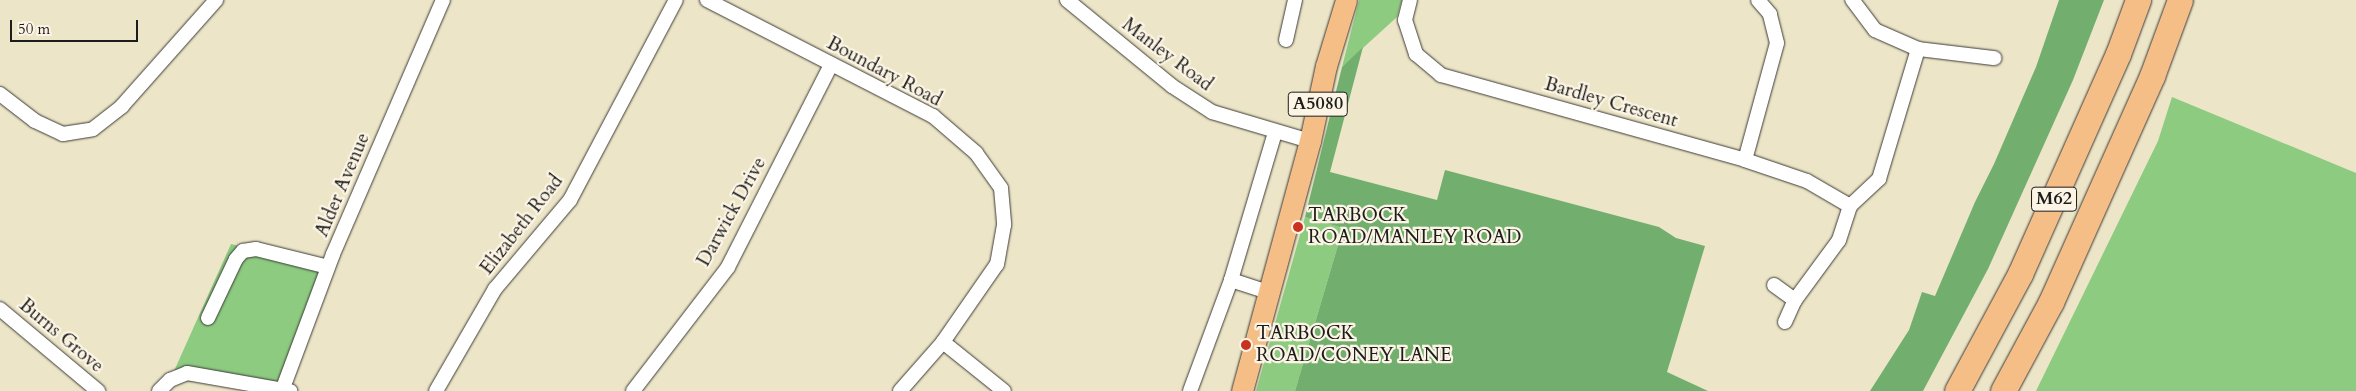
<!DOCTYPE html>
<style>
body{margin:0}
#map{position:relative;width:2356px;height:391px;overflow:hidden;background:#ece5c7;font-family:Cardo,serif}
div>[style]{position:absolute}
[style*='--x']{left:calc(var(--x)*1px);top:calc(var(--y)*1px);width:calc(var(--w)*1px);rotate:calc(var(--a)*1deg)}
.green>*{inset:0;background:#8dcb81}
.forest>*{inset:0;background:#72af6f}
.roads{filter:drop-shadow(0 0 1px #3b3a36) drop-shadow(0 0 1px #3b3a36)}
.minor>*{height:14px;margin:-7px;padding:0 7px;transform-origin:7px;border-radius:7px;background:#fff}
.primary>*{height:21px;margin:-10.5px;padding:0 10.5px;transform-origin:10.5px;border-radius:10.5px;background:#f6be87}
.motorway>*{height:25px;margin:-12.5px;padding:0 12.5px;transform-origin:12.5px;border-radius:12.5px;background:#f6be87}
.dots>*{width:14px;height:14px;translate:-50% -50%;box-sizing:border-box;border:2px solid #fcf5e5;border-radius:50%}
span{translate:-50% -50%;white-space:nowrap;text-align:center;line-height:1.15;-webkit-text-stroke:4.5px #fcf5e5;paint-order:stroke}
.shield-label span{padding:1px 4px;background:#fcf5e5;border:1px solid;border-radius:4px;-webkit-text-stroke-width:0}
.shield-label{font-size:18px;color:#1c1c1c;font-weight:700}
.street-label{font-size:19px;color:#1c1c1c}
.poi-label{font-size:19px;color:#1c1c1c}
.left{translate:0 -50%;text-align:left}
.scale{position:absolute;left:10px;top:20px;width:128px;height:22px;box-sizing:border-box;border:2px solid #1c1c1c;border-top:0;padding-left:6px;font-size:15px;line-height:18px;white-space:nowrap;color:#1c1c1c;-webkit-text-stroke:4px #fcf5e5;paint-order:stroke}
</style>
<div id="map">
<div class="green">
<i style="clip-path:polygon(1359px 0,1402px 0,1397px 17px,1342px 67px)"></i>
<i style="clip-path:polygon(2172px 97px,2356px 173px,2356px 391px,2036px 391px,2158px 141px)"></i>
<i style="clip-path:polygon(1305px 217px,1343px 228px,1295px 391px,1256px 391px)"></i>
<i style="clip-path:polygon(231px 244px,328px 267px,283px 388px,170px 380px)"></i>
</div>
<div class="forest">
<i style="clip-path:polygon(2059px 0,2104px 0,2073px 80px,1988px 269px,1923px 391px,1870px 391px,1909px 330px,1922px 292px,1935px 296px,1975px 202px,1994px 164px,2036px 67px)"></i>
<i style="clip-path:polygon(1363px 47px,1330px 172px,1437px 200px,1445px 170px,1659px 227px,1676px 238px,1705px 246px,1667px 372px,1708px 391px,1295px 391px,1343px 228px,1305px 217px,1342px 67px)"></i>
</div>
<div class="roads">
<div class="minor">
<i style="--x:707;--y:0;--w:254;--a:27.2"></i>
<i style="--x:933;--y:116;--w:57;--a:40.7"></i>
<i style="--x:976;--y:153;--w:43;--a:54.5"></i>
<i style="--x:1001;--y:188;--w:37;--a:85"></i>
<i style="--x:1004;--y:225;--w:40;--a:100"></i>
<i style="--x:997;--y:264;--w:95;--a:124.7"></i>
<i style="--x:943;--y:342;--w:65;--a:131.3"></i>
<i style="--x:1067;--y:0;--w:136;--a:39.3"></i>
<i style="--x:1172;--y:86;--w:48;--a:33"></i>
<i style="--x:1212;--y:112;--w:102;--a:16.5"></i>
<i style="--x:1410;--y:0;--w:21;--a:104"></i>
<i style="--x:1405;--y:20;--w:36;--a:72"></i>
<i style="--x:1416;--y:54;--w:33;--a:40"></i>
<i style="--x:1441;--y:75;--w:316;--a:15.6"></i>
<i style="--x:1745;--y:160;--w:65;--a:18.7"></i>
<i style="--x:1807;--y:181;--w:50;--a:30.2"></i>
<i style="--x:1286;--y:40;--w:41;--a:-77.3"></i>
<i style="--x:1918;--y:49;--w:77;--a:6.8"></i>
<i style="--x:0;--y:94;--w:44;--a:37.6"></i>
<i style="--x:35;--y:121;--w:31;--a:25"></i>
<i style="--x:63;--y:134;--w:30;--a:-9"></i>
<i style="--x:93;--y:129;--w:37;--a:-38"></i>
<i style="--x:122;--y:106;--w:142;--a:-48.4"></i>
<i style="--x:1745;--y:160;--w:121;--a:-74.7"></i>
<i style="--x:1777;--y:43;--w:30;--a:-104"></i>
<i style="--x:1770;--y:14;--w:18;--a:-131"></i>
<i style="--x:1231;--y:280;--w:154;--a:-73.4"></i>
<i style="--x:1774;--y:285;--w:26;--a:36"></i>
<i style="--x:0;--y:309;--w:128;--a:39.9"></i>
<i style="--x:208;--y:318;--w:65;--a:-64.6"></i>
<i style="--x:236;--y:259;--w:11;--a:-49"></i>
<i style="--x:243;--y:251;--w:13;--a:-9"></i>
<i style="--x:256;--y:249;--w:74;--a:14"></i>
<i style="--x:1785;--y:322;--w:24;--a:-66"></i>
<i style="--x:1795;--y:300;--w:74;--a:-53.7"></i>
<i style="--x:1839;--y:240;--w:36;--a:-72"></i>
<i style="--x:1850;--y:206;--w:40;--a:-43"></i>
<i style="--x:1879;--y:179;--w:136;--a:-73.3"></i>
<i style="--x:1918;--y:49;--w:47;--a:-156.2"></i>
<i style="--x:1875;--y:30;--w:38;--a:-127"></i>
<i style="--x:943;--y:342;--w:78;--a:38.8"></i>
<i style="--x:283;--y:388;--w:143;--a:-69.5"></i>
<i style="--x:333;--y:254;--w:277;--a:-66.6"></i>
<i style="--x:159;--y:391;--w:16;--a:-45"></i>
<i style="--x:170;--y:380;--w:18;--a:-22"></i>
<i style="--x:187;--y:373;--w:105;--a:9.9"></i>
<i style="--x:436;--y:391;--w:118;--a:-60"></i>
<i style="--x:495;--y:289;--w:116;--a:-49.9"></i>
<i style="--x:570;--y:200;--w:226;--a:-62.1"></i>
<i style="--x:633;--y:391;--w:156;--a:-52.5"></i>
<i style="--x:728;--y:267;--w:227;--a:-63"></i>
<i style="--x:1190;--y:391;--w:118;--a:-69.7"></i>
<i style="--x:1231;--y:280;--w:40;--a:18"></i>
</div>
<div class="primary">
<i style="--x:1242;--y:391;--w:259;--a:-74.8"></i>
<i style="--x:1310;--y:141;--w:77;--a:-78"></i>
<i style="--x:1326;--y:66;--w:69;--a:-73.1"></i>
</div>
<div class="motorway">
<i style="--x:1957;--y:391;--w:133;--a:-61.7"></i>
<i style="--x:2020;--y:274;--w:241;--a:-66"></i>
<i style="--x:2118;--y:54;--w:58;--a:-69.7"></i>
<i style="--x:2003;--y:391;--w:101;--a:-61.7"></i>
<i style="--x:2051;--y:302;--w:248;--a:-65.9"></i>
<i style="--x:2152;--y:76;--w:81;--a:-69.8"></i>
</div>
</div>
<div class="dots">
<i style="left:1298px;top:227px;background:#c8321e"></i>
<i style="left:1246px;top:345px;background:#c8321e"></i>
</div>
<div class="shield-label">
<span style="left:1318px;top:104px">A5080</span>
<span style="left:2054px;top:199px">M62</span>
</div>
<div class="street-label">
<span style="left:1167px;top:55px;rotate:37deg">Manley Road</span>
<span style="left:884px;top:72px;rotate:28deg">Boundary Road</span>
<span style="left:1611px;top:103px;rotate:16deg">Bardley Crescent</span>
<span style="left:343px;top:185px;rotate:-67deg">Alder Avenue</span>
<span style="left:732px;top:212px;rotate:-61deg">Darwick Drive</span>
<span style="left:522px;top:225px;rotate:-52deg">Elizabeth Road</span>
<span style="left:61px;top:336px;rotate:40deg">Burns Grove</span>
</div>
<div class="poi-label">
<span class="left" style="left:1308px;top:227px">TARBOCK<br>ROAD/MANLEY ROAD</span>
<span class="left" style="left:1256px;top:345px">TARBOCK<br>ROAD/CONEY LANE</span>
</div>
<div class="scale">50 m</div>
</div>
